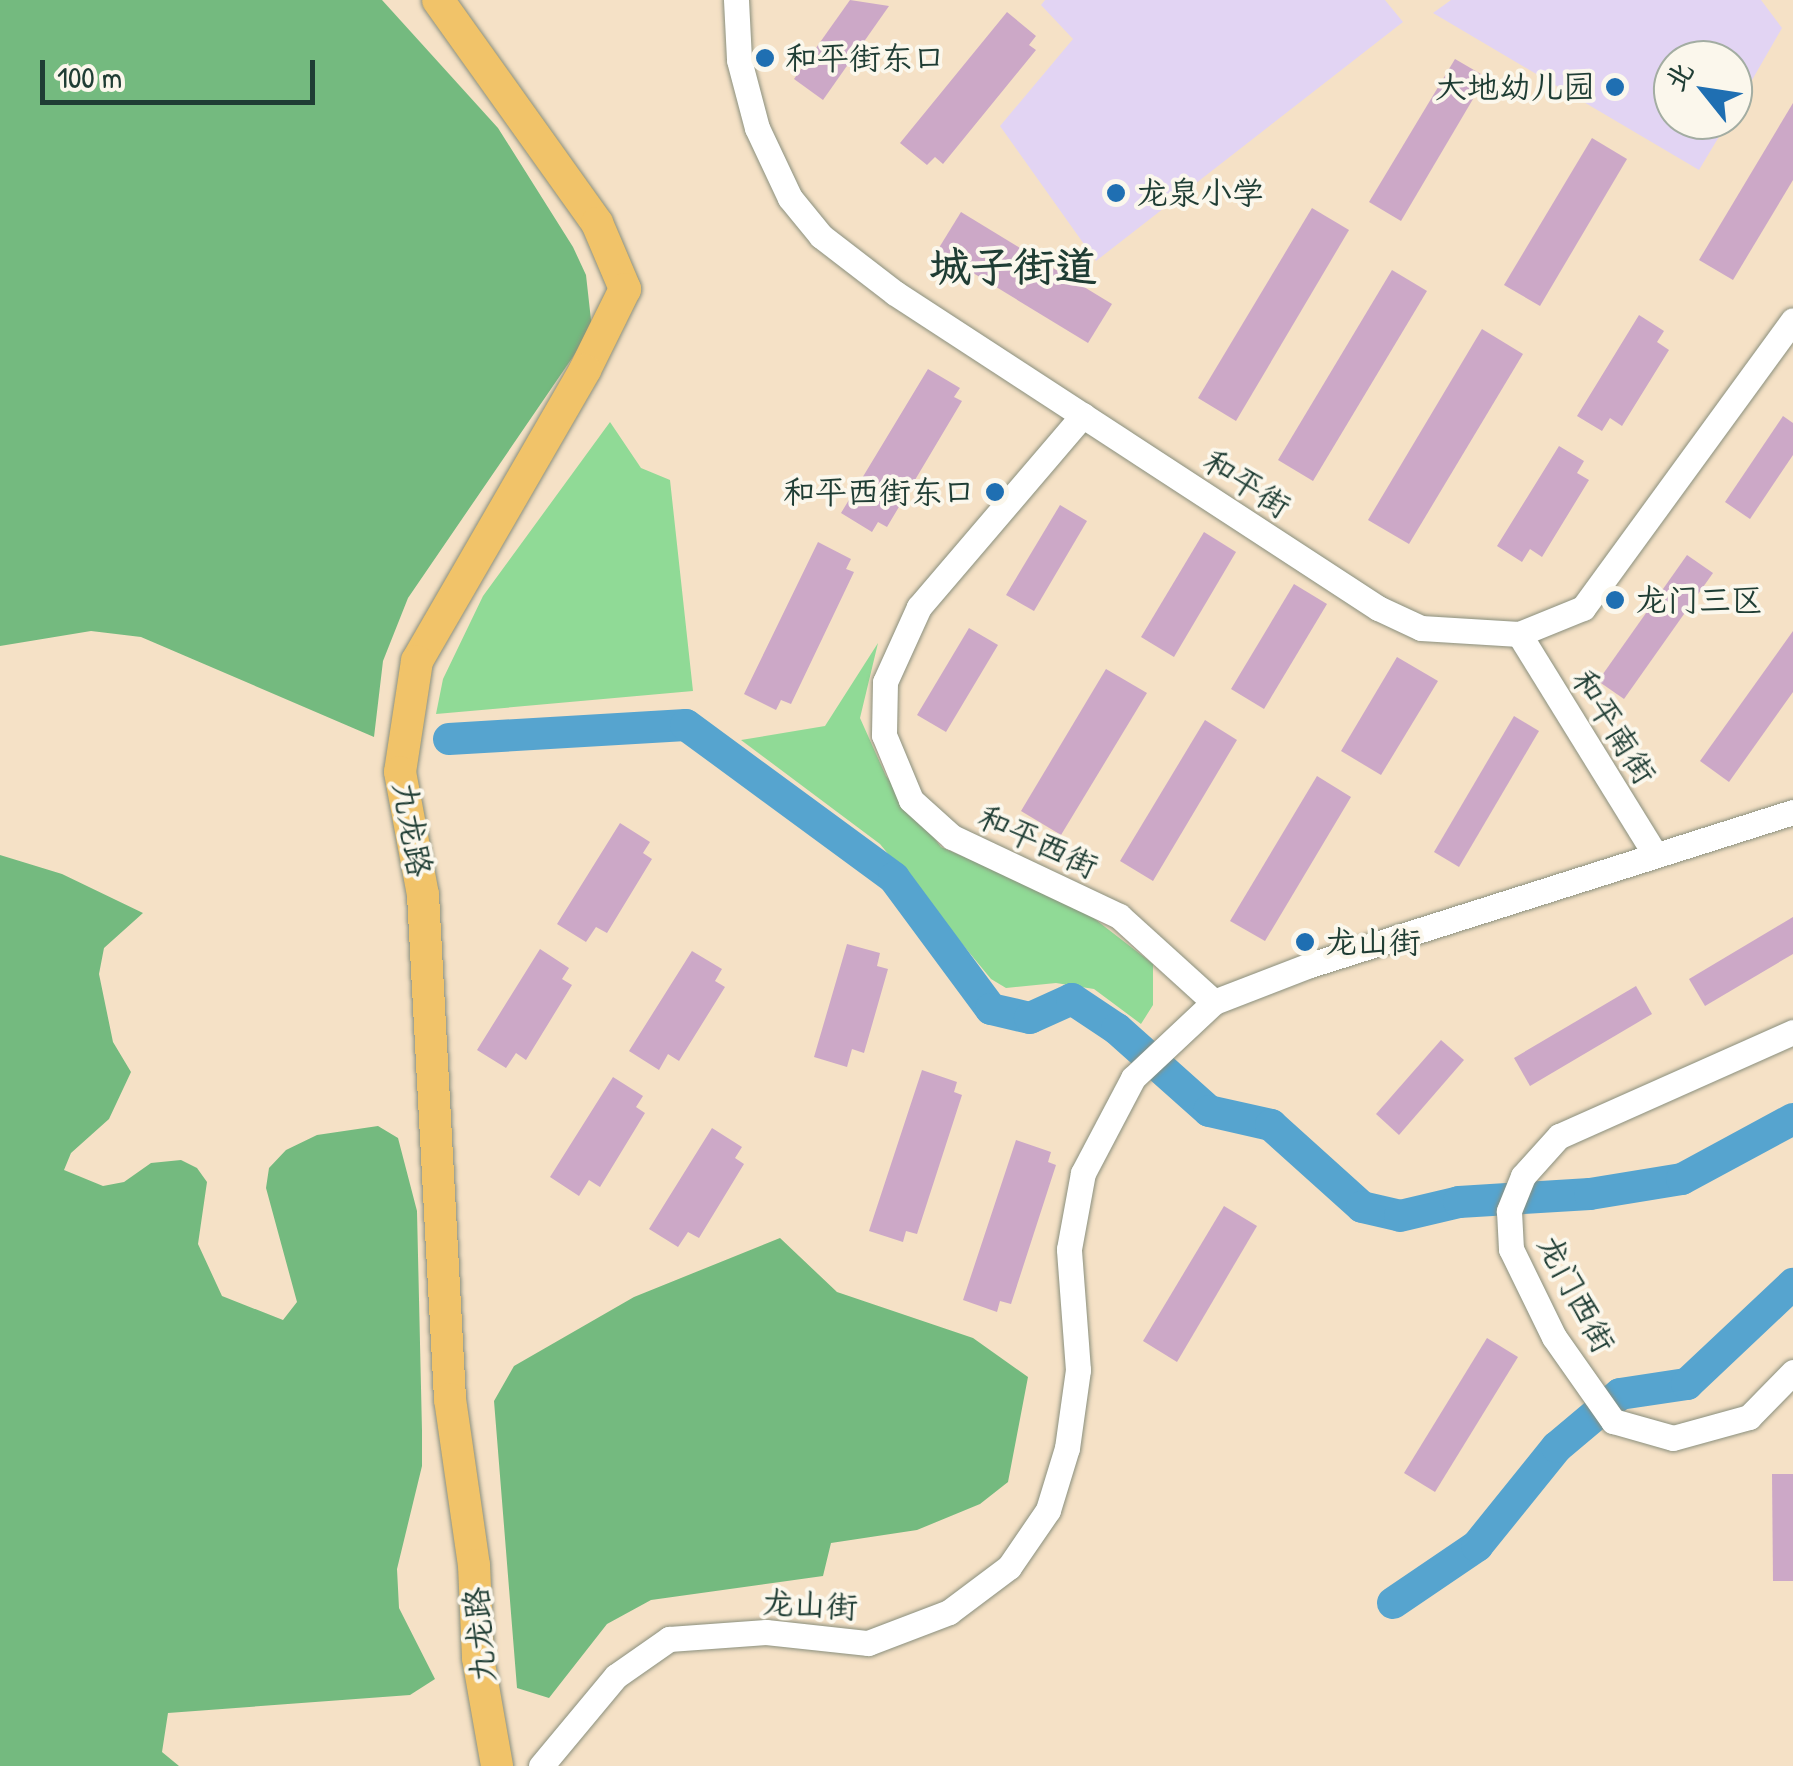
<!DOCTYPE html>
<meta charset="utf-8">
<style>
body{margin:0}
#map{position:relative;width:1793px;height:1766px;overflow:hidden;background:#f5e1c6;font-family:"Patrick Hand","LXGW WenKai TC",sans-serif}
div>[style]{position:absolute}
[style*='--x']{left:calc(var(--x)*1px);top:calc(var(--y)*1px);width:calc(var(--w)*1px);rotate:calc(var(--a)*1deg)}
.built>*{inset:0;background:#e2d4f3}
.green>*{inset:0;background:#90da96}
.forest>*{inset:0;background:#74ba7f}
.river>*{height:32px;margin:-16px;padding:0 16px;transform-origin:16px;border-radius:16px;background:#56a4cf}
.building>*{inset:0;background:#cca8c7}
.roads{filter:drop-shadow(0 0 2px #8a8f7d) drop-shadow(0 0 2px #8a8f7d)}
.minor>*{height:25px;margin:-12.5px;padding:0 12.5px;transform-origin:12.5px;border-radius:12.5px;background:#fff}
.major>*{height:32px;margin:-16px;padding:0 16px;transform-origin:16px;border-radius:16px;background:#f1c369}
.dots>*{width:28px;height:28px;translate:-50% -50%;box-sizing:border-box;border:5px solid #fbf7ec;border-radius:50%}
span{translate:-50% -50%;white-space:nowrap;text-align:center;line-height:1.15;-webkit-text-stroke:8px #fbf7ec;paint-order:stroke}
.poi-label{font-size:32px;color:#1f3d34}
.left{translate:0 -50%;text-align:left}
.right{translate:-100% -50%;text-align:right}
.street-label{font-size:32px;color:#1f3d34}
.district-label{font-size:42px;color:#1f3d34;font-weight:700}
.north{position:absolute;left:1653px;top:40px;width:100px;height:100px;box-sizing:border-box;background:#fbf7ec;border:2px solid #a3ada2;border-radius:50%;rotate:300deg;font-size:28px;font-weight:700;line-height:40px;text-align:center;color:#1f3d34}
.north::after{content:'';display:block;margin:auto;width:35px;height:45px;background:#1f6fb2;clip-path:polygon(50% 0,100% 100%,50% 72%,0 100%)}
.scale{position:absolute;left:40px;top:60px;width:275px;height:45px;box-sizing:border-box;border:5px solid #1f3d34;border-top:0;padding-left:12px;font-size:30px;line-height:35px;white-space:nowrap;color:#1f3d34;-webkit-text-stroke:8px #fbf7ec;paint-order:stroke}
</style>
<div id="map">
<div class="built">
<i style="clip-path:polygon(1045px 0,1385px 0,1403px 22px,1096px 261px,1000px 126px,1073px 39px,1041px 5px)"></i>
<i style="clip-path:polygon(1451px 0,1761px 0,1782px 28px,1733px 113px,1733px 60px,1673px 60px,1673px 120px,1729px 120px,1699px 170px,1433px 13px)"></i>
</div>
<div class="green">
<i style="clip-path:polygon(610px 422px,641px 468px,670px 480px,693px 691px,436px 714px,443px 679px,483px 596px)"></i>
<i style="clip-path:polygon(878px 643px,860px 718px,886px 776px,941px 847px,1078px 906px,1153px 964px,1153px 1005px,1141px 1024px,1094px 989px,1056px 983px,1006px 988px,991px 979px,880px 844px,741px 740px,825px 726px)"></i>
</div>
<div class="forest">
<i style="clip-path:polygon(0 0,382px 0,498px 128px,573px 247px,586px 275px,592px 329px,408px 598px,383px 661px,374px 737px,141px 637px,91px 631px,0 646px)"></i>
<i style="clip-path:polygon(0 855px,62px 874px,143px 913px,104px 948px,99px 974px,113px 1042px,131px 1072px,109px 1119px,71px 1153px,64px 1170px,103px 1186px,124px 1182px,151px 1163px,181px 1160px,197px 1168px,207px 1182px,198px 1244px,222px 1296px,283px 1320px,297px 1302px,266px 1188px,269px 1168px,286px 1150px,317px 1135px,378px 1126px,398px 1138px,417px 1211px,422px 1431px,422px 1466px,397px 1569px,399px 1608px,435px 1679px,410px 1695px,168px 1713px,162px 1752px,179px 1766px,0 1766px)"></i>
<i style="clip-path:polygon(780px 1238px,837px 1292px,973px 1338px,1028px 1377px,1008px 1482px,980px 1504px,917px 1530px,831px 1543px,823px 1576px,651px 1600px,607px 1624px,549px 1698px,517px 1688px,494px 1401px,514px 1366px,634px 1297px)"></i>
</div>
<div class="river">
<i style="--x:449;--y:739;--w:237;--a:-3.4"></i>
<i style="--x:686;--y:725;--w:258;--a:36.3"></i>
<i style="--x:894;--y:878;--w:163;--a:53.5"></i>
<i style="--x:991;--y:1009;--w:40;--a:13"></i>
<i style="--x:1030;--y:1018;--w:46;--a:-24.3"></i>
<i style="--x:1072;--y:999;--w:54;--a:33.7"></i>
<i style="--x:1117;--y:1029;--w:123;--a:41.7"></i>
<i style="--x:1209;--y:1111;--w:64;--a:12.7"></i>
<i style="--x:1271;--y:1125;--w:122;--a:42"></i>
<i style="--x:1362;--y:1207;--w:39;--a:13"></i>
<i style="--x:1400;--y:1216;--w:61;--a:-13.3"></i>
<i style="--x:1459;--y:1202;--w:131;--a:-3.5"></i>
<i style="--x:1590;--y:1194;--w:93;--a:-9.3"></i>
<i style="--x:1682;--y:1179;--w:126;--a:-28.4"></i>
<i style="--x:1393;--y:1603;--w:102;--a:-34.2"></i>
<i style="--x:1477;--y:1546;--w:127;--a:-51.1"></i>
<i style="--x:1557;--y:1447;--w:82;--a:-40.1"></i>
<i style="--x:1620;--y:1394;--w:68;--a:-8.5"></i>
<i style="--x:1687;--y:1384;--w:146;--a:-43.3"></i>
</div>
<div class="building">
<i style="clip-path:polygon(850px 0,889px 6px,823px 100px,794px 79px)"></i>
<i style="clip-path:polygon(1007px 12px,1036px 36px,1029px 45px,1036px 50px,943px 164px,935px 157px,927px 165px,900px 143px)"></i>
<i style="clip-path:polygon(1455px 59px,1486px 77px,1401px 221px,1369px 202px)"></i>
<i style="clip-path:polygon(1793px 103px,1793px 180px,1733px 280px,1699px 260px)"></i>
<i style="clip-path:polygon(1592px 138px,1627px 159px,1540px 306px,1504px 285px)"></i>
<i style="clip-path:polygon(1312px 208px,1349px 230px,1236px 421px,1198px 398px)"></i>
<i style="clip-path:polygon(961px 212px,1112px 304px,1088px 343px,937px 251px)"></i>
<i style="clip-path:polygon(1392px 270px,1427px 291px,1313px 481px,1278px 460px)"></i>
<i style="clip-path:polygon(1639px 315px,1664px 331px,1657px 342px,1669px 350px,1622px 426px,1610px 418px,1602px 431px,1577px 416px)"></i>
<i style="clip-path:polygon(1482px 329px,1523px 354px,1409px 544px,1368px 520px)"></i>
<i style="clip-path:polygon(928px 369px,960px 388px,954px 397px,962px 401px,887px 527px,878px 522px,872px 532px,841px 513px)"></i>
<i style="clip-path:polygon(1783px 416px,1793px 423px,1793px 455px,1750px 519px,1725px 502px)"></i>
<i style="clip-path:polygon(1559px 446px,1584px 461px,1577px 473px,1589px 480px,1542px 557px,1530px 549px,1522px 562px,1497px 546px)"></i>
<i style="clip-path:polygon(1060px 505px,1087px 521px,1034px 611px,1006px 595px)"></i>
<i style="clip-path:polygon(1204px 532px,1236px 552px,1174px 657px,1141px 637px)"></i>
<i style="clip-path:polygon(818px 542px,851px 559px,846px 569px,854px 572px,791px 704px,781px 700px,776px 710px,744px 694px)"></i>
<i style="clip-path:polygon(1687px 555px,1713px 573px,1624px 699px,1598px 681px)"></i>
<i style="clip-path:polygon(1294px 584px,1327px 604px,1264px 709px,1231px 689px)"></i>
<i style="clip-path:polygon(969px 628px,998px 645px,946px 732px,917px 715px)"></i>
<i style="clip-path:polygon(1793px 631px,1793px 692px,1729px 782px,1700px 761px)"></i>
<i style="clip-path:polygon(1397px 657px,1438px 681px,1381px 775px,1341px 751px)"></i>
<i style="clip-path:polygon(1106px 669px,1147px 693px,1061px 835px,1021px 811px)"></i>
<i style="clip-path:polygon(1514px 716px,1539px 731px,1459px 867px,1434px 852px)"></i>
<i style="clip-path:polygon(1205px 720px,1237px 740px,1153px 881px,1120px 861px)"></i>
<i style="clip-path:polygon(1317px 776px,1351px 797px,1265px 941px,1230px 921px)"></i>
<i style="clip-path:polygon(620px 823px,650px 842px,643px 853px,652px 859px,607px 933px,596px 927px,586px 942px,557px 924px)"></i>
<i style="clip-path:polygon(1793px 917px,1793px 954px,1705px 1006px,1689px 979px)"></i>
<i style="clip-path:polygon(847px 944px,880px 953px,877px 966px,888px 969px,864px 1053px,852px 1049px,847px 1067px,814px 1057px)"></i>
<i style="clip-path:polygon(540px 949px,569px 968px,562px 979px,572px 985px,526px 1060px,516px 1053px,506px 1068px,477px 1050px)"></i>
<i style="clip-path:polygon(692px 951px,722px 969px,715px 981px,725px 987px,679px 1061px,668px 1054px,659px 1070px,629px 1051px)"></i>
<i style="clip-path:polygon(1636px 986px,1652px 1014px,1530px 1086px,1514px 1058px)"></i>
<i style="clip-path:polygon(1441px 1040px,1464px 1060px,1399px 1135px,1376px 1114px)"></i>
<i style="clip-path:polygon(922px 1070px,957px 1082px,954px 1092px,962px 1095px,917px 1234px,906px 1231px,903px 1242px,869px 1231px)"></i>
<i style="clip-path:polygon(613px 1077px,643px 1096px,636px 1107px,645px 1113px,600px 1187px,589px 1180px,579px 1196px,550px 1177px)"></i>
<i style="clip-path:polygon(712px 1128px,742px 1147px,735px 1158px,744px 1164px,699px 1238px,688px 1232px,678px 1247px,649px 1229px)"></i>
<i style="clip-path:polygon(1016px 1140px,1051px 1152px,1048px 1162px,1056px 1165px,1011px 1304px,1000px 1301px,997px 1312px,963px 1300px)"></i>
<i style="clip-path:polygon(1224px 1206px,1257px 1226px,1177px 1362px,1143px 1341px)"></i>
<i style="clip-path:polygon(1487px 1338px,1518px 1357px,1435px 1492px,1404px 1473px)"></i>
<i style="clip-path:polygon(1772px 1474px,1793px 1474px,1793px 1581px,1773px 1581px)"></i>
</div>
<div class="roads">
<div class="minor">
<i style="--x:736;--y:0;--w:60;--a:87.1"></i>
<i style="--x:739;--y:60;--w:70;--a:75.2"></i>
<i style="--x:757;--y:128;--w:77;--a:64.8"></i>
<i style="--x:790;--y:198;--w:49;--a:50.8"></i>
<i style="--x:821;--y:236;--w:93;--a:37.6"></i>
<i style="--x:895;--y:293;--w:577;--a:33.11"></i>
<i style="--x:1378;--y:608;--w:47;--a:24.9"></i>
<i style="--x:1421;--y:628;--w:98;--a:3.5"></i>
<i style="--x:1519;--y:634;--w:69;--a:-22.1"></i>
<i style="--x:1583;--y:608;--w:356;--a:-53.9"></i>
<i style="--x:1083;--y:415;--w:253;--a:130.5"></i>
<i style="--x:919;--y:607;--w:82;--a:114.4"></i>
<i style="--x:885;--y:682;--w:53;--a:91.1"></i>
<i style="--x:884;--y:735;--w:70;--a:67.4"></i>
<i style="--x:911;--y:800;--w:55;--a:42.1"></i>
<i style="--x:952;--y:837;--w:185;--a:25.3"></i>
<i style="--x:1119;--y:916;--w:128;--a:42.2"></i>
<i style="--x:1519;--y:634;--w:259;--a:58.3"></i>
<i style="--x:1793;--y:1032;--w:256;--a:156"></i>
<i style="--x:1559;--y:1136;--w:54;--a:132"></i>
<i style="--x:1523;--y:1176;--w:38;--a:112"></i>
<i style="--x:1509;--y:1211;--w:38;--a:87"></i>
<i style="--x:1511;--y:1249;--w:98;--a:64"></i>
<i style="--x:1554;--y:1337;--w:103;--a:54.9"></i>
<i style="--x:1613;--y:1421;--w:62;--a:15.8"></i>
<i style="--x:1673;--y:1438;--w:79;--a:-15.4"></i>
<i style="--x:1749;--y:1417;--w:63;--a:-45.6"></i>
<i style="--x:541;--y:1766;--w:117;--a:-50.2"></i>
<i style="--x:616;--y:1676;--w:65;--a:-34.9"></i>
<i style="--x:669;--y:1639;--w:97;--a:-4.1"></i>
<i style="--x:766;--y:1632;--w:103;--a:6.2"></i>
<i style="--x:868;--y:1643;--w:87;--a:-20.9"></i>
<i style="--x:949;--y:1612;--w:75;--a:-36.9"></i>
<i style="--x:1009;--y:1567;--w:69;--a:-55.6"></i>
<i style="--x:1048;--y:1510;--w:65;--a:-73"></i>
<i style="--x:1067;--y:1448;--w:79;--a:-82"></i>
<i style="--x:1078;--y:1370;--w:121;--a:-94.3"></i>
<i style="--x:1069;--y:1249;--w:77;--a:-79.6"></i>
<i style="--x:1083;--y:1173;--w:107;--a:-62.2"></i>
<i style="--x:1133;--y:1078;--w:111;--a:-43.2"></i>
<i style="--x:1214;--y:1002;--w:103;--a:-21.1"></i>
<i style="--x:1310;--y:965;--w:507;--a:-17.58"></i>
</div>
<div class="major">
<i style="--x:438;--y:0;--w:274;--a:54.5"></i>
<i style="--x:597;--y:223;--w:72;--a:67"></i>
<i style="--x:625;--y:289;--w:90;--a:116.3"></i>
<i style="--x:585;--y:370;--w:336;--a:120"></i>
<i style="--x:417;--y:661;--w:112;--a:98.7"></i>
<i style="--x:400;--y:772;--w:125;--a:79.4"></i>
<i style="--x:423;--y:895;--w:505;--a:86.93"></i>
<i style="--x:450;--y:1399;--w:168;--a:81.8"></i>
<i style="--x:474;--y:1565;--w:93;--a:87.5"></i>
<i style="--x:478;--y:1658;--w:110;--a:80"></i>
</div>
</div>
<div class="dots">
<i style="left:765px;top:58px;background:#1f6fb2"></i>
<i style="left:1615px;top:87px;background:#1f6fb2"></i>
<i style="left:1116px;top:193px;background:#1f6fb2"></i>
<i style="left:995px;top:492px;background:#1f6fb2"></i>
<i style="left:1615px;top:600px;background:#1f6fb2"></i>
<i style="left:1305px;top:942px;background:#1f6fb2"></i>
</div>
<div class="poi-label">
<span class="left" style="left:785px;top:58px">和平街东口</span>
<span class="right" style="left:1595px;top:87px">大地幼儿园</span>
<span class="left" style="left:1136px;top:193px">龙泉小学</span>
<span class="right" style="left:975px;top:492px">和平西街东口</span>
<span class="left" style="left:1635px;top:600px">龙门三区</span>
<span class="left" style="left:1325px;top:942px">龙山街</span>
</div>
<div class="street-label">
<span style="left:1247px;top:484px;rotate:33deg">和平街</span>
<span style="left:1614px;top:727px;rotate:58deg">和平南街</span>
<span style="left:412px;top:829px;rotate:80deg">九龙路</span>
<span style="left:1038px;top:842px;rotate:25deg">和平西街</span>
<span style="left:1576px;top:1294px;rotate:62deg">龙门西街</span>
<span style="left:810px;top:1605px;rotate:3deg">龙山街</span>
<span style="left:480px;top:1635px;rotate:-95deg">九龙路</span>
</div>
<div class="district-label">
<span style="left:1013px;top:266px">城子街道</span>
</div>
<div class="north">北</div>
<div class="scale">100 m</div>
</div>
